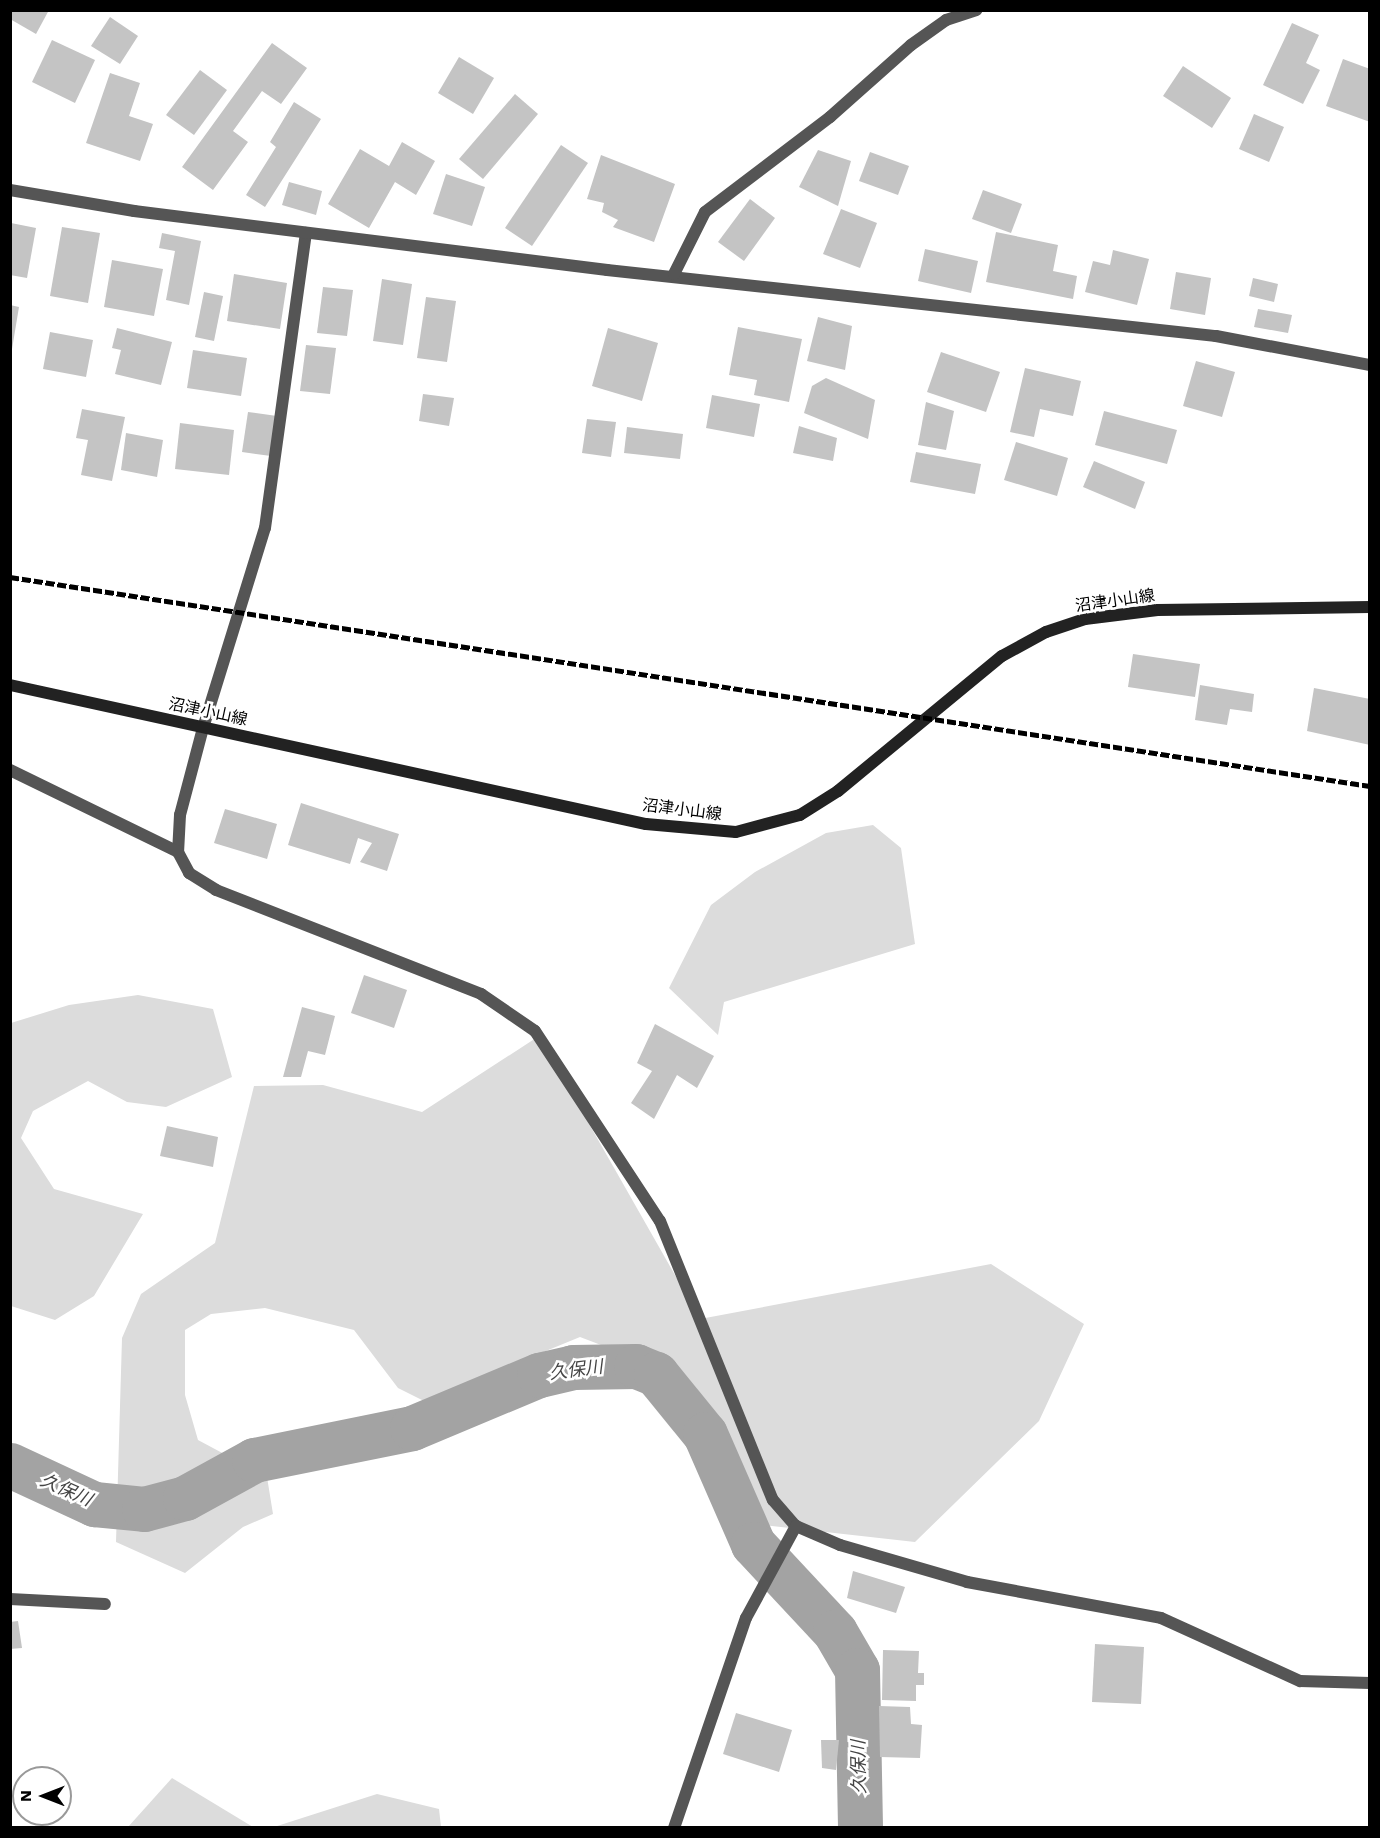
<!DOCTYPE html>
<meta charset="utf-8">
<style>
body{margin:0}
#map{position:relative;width:1380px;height:1838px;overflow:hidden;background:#fff;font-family:"Work Sans","Noto Sans JP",sans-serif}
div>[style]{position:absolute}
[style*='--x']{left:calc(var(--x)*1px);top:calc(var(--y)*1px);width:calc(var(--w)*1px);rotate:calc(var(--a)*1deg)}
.green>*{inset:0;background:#dcdcdc}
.river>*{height:45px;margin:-22.5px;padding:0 22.5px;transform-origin:22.5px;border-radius:22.5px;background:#a3a3a3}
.building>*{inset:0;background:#c4c4c4}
.service>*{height:12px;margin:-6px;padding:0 6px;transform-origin:6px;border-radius:6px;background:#555}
.minor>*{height:12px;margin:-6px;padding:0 6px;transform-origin:6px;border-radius:6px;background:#555}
.secondary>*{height:12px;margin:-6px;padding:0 6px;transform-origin:6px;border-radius:6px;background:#222}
.rail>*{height:4.5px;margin-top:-2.25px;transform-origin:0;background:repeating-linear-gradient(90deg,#000 0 9px,transparent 0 12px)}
span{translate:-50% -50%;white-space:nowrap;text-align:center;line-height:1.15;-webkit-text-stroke:5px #fff;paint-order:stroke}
.street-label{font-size:16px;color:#000}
.water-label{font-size:18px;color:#444;font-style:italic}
.frame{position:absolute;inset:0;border:12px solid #000;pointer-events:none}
.north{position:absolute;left:12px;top:1766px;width:60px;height:60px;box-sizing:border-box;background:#fff;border:2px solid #999;border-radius:50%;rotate:270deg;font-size:16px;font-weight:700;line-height:24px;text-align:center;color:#000}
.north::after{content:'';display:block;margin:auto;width:21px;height:27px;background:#000;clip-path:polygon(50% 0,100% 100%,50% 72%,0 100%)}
</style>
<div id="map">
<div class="green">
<i style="clip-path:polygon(873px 825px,901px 848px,915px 944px,724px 1002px,718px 1035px,669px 988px,711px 905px,755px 872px,826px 833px)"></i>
<i style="clip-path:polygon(138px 995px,213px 1009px,232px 1077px,166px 1107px,127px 1102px,88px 1081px,33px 1111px,21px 1138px,54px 1189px,143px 1214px,94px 1296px,55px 1320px,11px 1306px,11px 1023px,69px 1005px)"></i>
<i style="clip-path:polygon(539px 1036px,700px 1319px,991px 1264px,1084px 1324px,1039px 1421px,915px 1542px,763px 1525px,643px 1361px,580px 1337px,424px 1401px,398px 1388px,354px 1330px,265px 1308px,211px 1314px,185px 1330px,185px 1395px,198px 1440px,267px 1477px,273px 1514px,243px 1527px,185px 1573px,116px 1542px,122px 1338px,141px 1294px,215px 1243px,254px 1086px,323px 1085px,422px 1112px)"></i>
<i style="clip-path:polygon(172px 1778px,253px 1827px,128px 1827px)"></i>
<i style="clip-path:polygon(377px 1794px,439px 1809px,441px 1827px,274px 1827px)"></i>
</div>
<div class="river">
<i style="--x:10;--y:1465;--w:93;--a:24.9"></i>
<i style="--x:94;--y:1504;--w:50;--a:5.7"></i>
<i style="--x:144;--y:1509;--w:42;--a:-15"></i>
<i style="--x:185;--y:1498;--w:79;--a:-28.8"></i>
<i style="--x:254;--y:1460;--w:161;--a:-11.4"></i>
<i style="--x:412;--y:1428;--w:138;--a:-22.7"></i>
<i style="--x:539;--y:1375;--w:35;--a:-13"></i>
<i style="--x:573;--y:1367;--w:63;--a:-0.9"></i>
<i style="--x:636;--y:1366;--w:22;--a:22"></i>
<i style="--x:656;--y:1374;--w:77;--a:50.8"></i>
<i style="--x:705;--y:1434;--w:120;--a:66.4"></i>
<i style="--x:753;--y:1544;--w:120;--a:47"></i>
<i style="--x:835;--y:1632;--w:44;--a:59.9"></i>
<i style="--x:857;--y:1670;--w:158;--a:88.9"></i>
</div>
<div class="building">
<i style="clip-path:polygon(49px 10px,36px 34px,10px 19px,12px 10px)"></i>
<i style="clip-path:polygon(110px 17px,138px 36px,120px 64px,91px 46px)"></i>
<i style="clip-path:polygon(1292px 23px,1319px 35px,1306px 63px,1320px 70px,1303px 104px,1263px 85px)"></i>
<i style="clip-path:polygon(52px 40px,95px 60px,75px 103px,32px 82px)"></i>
<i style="clip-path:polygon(272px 43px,307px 68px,281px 104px,262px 91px,233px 131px,248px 142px,213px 190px,182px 167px)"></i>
<i style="clip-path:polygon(459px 57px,494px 78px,473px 114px,438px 93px)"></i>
<i style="clip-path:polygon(1343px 59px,1370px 69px,1370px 122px,1326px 106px)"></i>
<i style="clip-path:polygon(1183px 66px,1231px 98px,1212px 128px,1163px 96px)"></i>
<i style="clip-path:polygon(200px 70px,227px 90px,194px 135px,166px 115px)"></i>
<i style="clip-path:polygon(110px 73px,140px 83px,129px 116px,153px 124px,140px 161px,86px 143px)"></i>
<i style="clip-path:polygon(515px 94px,538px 114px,483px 179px,459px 159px)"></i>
<i style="clip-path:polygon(294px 102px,321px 119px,265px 207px,246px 195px,276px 147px,270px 142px)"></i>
<i style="clip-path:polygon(1254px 114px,1284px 127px,1269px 162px,1239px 149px)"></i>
<i style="clip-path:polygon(402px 142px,435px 161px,416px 195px,395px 182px,369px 228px,328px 204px,360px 149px,389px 166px)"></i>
<i style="clip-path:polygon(561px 145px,588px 163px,532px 246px,505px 228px)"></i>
<i style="clip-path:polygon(818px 150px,851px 161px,838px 206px,799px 187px)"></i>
<i style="clip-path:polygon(870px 152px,909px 166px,898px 195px,859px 181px)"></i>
<i style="clip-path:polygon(601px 155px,675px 184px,654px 242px,613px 227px,618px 220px,602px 212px,604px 203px,587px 199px)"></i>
<i style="clip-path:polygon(446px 174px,485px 187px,472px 226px,433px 214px)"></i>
<i style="clip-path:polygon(289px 182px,322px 191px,316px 215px,282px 205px)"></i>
<i style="clip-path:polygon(983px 190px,1022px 204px,1011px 233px,972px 219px)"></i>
<i style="clip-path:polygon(750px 199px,775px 218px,744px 261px,718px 242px)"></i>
<i style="clip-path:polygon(841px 209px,877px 223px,860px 268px,823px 254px)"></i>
<i style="clip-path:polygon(11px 223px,36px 228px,27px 278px,10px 275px)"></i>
<i style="clip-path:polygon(62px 227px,100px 233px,88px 303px,50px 296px)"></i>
<i style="clip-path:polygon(996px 232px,1058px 245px,1053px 271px,1077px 276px,1073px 299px,986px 282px)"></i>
<i style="clip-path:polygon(162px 233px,201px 241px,189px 305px,166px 300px,175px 251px,159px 248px)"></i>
<i style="clip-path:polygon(925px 249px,978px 261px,971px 293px,918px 281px)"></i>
<i style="clip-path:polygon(1113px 250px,1149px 259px,1137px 305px,1085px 292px,1093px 261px,1110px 265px)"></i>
<i style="clip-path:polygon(112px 260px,163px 269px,154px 316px,104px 307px)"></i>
<i style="clip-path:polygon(1176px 272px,1211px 278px,1205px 315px,1170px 309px)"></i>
<i style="clip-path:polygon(234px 274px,287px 283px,280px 329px,227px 321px)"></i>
<i style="clip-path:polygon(1253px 278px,1278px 284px,1274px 302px,1249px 296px)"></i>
<i style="clip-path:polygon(382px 279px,412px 284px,403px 345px,373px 341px)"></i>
<i style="clip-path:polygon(323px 287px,353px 290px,347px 336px,317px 333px)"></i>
<i style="clip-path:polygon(204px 292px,223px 296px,214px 341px,195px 337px)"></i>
<i style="clip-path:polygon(426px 297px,456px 301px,447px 362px,417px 358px)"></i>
<i style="clip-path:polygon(10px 305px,19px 307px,12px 349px,10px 349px)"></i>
<i style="clip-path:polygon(1258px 309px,1292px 315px,1288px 333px,1254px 327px)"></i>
<i style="clip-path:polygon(818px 317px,852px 326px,845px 370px,807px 361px)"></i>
<i style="clip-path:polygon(738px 327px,802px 339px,789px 402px,754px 395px,757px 380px,729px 375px)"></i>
<i style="clip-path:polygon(117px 328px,172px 342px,161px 385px,115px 374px,121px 350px,112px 348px)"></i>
<i style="clip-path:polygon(608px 328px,658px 343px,642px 401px,592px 386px)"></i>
<i style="clip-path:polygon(50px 332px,93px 340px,86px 377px,43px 369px)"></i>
<i style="clip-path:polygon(306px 345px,336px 348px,330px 394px,300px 391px)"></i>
<i style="clip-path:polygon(193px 350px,247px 358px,241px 396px,187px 388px)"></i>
<i style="clip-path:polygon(941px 352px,1000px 372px,986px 412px,927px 392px)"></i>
<i style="clip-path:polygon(1196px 361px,1235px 372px,1222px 417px,1183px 406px)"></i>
<i style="clip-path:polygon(1025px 368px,1081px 381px,1073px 416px,1040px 409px,1034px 437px,1010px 432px)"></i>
<i style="clip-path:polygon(826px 378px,875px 400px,868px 439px,804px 413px,812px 386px)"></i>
<i style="clip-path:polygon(423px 394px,454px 398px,449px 426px,419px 421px)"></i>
<i style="clip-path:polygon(712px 395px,760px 404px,754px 437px,706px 428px)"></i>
<i style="clip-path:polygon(926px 402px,954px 411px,946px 450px,918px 445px)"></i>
<i style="clip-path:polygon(82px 409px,125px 417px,112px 481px,81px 475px,88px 440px,76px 438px)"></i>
<i style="clip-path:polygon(1104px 411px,1177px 430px,1167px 464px,1095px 445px)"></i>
<i style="clip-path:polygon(248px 412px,277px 416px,271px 456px,242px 452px)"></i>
<i style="clip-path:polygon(587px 419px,616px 422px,611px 457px,582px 453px)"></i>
<i style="clip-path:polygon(180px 423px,234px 430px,229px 475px,175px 469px)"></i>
<i style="clip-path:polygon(799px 426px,837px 438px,833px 461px,793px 453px)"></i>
<i style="clip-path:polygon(627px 427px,683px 434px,680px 459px,624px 453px)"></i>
<i style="clip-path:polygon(126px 433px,163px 440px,157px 477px,121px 470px)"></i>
<i style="clip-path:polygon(1016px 442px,1068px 458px,1057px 496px,1004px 480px)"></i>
<i style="clip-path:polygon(916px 452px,981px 464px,975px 494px,910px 482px)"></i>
<i style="clip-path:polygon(1094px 461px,1145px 482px,1135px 509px,1083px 487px)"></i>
<i style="clip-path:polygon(1133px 654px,1200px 664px,1195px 697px,1128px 687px)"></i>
<i style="clip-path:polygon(1200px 685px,1254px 694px,1252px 712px,1230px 709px,1227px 725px,1195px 720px)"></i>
<i style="clip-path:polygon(1314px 688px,1370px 699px,1370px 745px,1307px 731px)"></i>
<i style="clip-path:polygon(301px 803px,399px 834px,387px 871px,360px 862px,372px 843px,358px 838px,350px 864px,288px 845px)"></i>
<i style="clip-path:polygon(225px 809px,277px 824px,267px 859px,214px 843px)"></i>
<i style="clip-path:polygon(364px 975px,407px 990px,394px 1028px,351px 1013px)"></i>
<i style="clip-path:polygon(302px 1007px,335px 1016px,325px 1055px,308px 1051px,301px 1077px,283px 1077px)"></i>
<i style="clip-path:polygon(655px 1024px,714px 1056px,697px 1088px,677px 1075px,654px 1119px,631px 1103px,652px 1071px,637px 1063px)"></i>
<i style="clip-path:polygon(167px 1126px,218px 1137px,213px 1167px,160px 1156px)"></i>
<i style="clip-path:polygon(853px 1571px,905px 1587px,896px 1613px,847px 1598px)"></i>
<i style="clip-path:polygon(18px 1621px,22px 1648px,10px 1649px,10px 1622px)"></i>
<i style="clip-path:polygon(1095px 1644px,1144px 1647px,1141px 1704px,1092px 1702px)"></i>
<i style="clip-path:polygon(883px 1650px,919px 1651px,918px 1673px,924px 1673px,924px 1685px,916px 1685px,916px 1701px,882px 1700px)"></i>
<i style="clip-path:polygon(879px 1706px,910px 1707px,911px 1724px,922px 1725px,920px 1758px,880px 1757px)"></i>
<i style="clip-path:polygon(736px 1713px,792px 1730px,779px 1772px,723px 1754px)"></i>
<i style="clip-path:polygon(821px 1740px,839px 1740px,836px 1770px,822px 1768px)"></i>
</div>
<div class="service">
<i style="--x:203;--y:728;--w:209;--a:-72.8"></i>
<i style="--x:265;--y:528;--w:298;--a:-82.1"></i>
</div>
<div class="minor">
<i style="--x:10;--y:190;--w:126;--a:9.6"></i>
<i style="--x:134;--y:211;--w:477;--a:7.1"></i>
<i style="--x:607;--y:270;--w:613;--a:6.19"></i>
<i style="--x:1216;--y:336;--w:157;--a:10.7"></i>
<i style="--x:674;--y:274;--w:69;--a:-63.4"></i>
<i style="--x:705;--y:212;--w:157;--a:-37.2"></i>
<i style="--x:830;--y:117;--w:108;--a:-41.6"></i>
<i style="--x:911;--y:45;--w:43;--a:-35.5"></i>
<i style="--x:946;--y:20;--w:32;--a:-18"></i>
<i style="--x:203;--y:728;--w:90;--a:104.8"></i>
<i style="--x:180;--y:815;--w:37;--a:93"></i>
<i style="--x:178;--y:852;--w:24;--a:62"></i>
<i style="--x:189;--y:873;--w:32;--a:32"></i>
<i style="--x:216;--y:890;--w:285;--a:21.4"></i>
<i style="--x:481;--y:994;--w:65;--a:34.4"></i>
<i style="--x:535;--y:1031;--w:227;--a:56.7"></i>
<i style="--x:660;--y:1221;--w:301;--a:68"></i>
<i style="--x:773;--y:1500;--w:35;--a:49"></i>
<i style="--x:796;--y:1526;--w:48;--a:23.4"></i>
<i style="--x:840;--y:1545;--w:132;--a:16.2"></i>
<i style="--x:967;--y:1582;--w:197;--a:10.5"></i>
<i style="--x:1161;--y:1618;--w:153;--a:24.4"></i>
<i style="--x:1300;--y:1681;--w:70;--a:1.6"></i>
<i style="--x:10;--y:770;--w:187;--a:26"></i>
<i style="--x:10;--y:1599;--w:95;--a:3"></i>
<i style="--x:674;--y:1828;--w:222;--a:-71.1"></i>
<i style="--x:746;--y:1618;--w:105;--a:-61.5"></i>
</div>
<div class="secondary">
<i style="--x:10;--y:685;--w:651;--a:12.33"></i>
<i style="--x:646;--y:824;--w:90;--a:5.1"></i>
<i style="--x:736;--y:832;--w:66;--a:-14.9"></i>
<i style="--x:800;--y:815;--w:45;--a:-32.3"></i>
<i style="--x:838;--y:791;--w:212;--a:-39.5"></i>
<i style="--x:1002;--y:656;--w:50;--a:-28.6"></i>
<i style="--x:1046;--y:632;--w:41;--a:-18.4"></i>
<i style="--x:1085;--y:619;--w:73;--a:-7.1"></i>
<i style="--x:1157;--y:610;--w:213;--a:-0.8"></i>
</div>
<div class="rail">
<i style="--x:10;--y:577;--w:1376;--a:8.74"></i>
</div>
<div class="street-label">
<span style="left:1115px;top:601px;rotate:-8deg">沼津小山線</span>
<span style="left:208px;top:712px;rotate:12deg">沼津小山線</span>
<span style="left:682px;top:810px;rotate:7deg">沼津小山線</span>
</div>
<div class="water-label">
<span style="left:576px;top:1370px;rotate:-7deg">久保川</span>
<span style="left:66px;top:1490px;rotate:24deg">久保川</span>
<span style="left:859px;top:1767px;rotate:-91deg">久保川</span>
</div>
<div class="frame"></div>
<div class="north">N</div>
</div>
